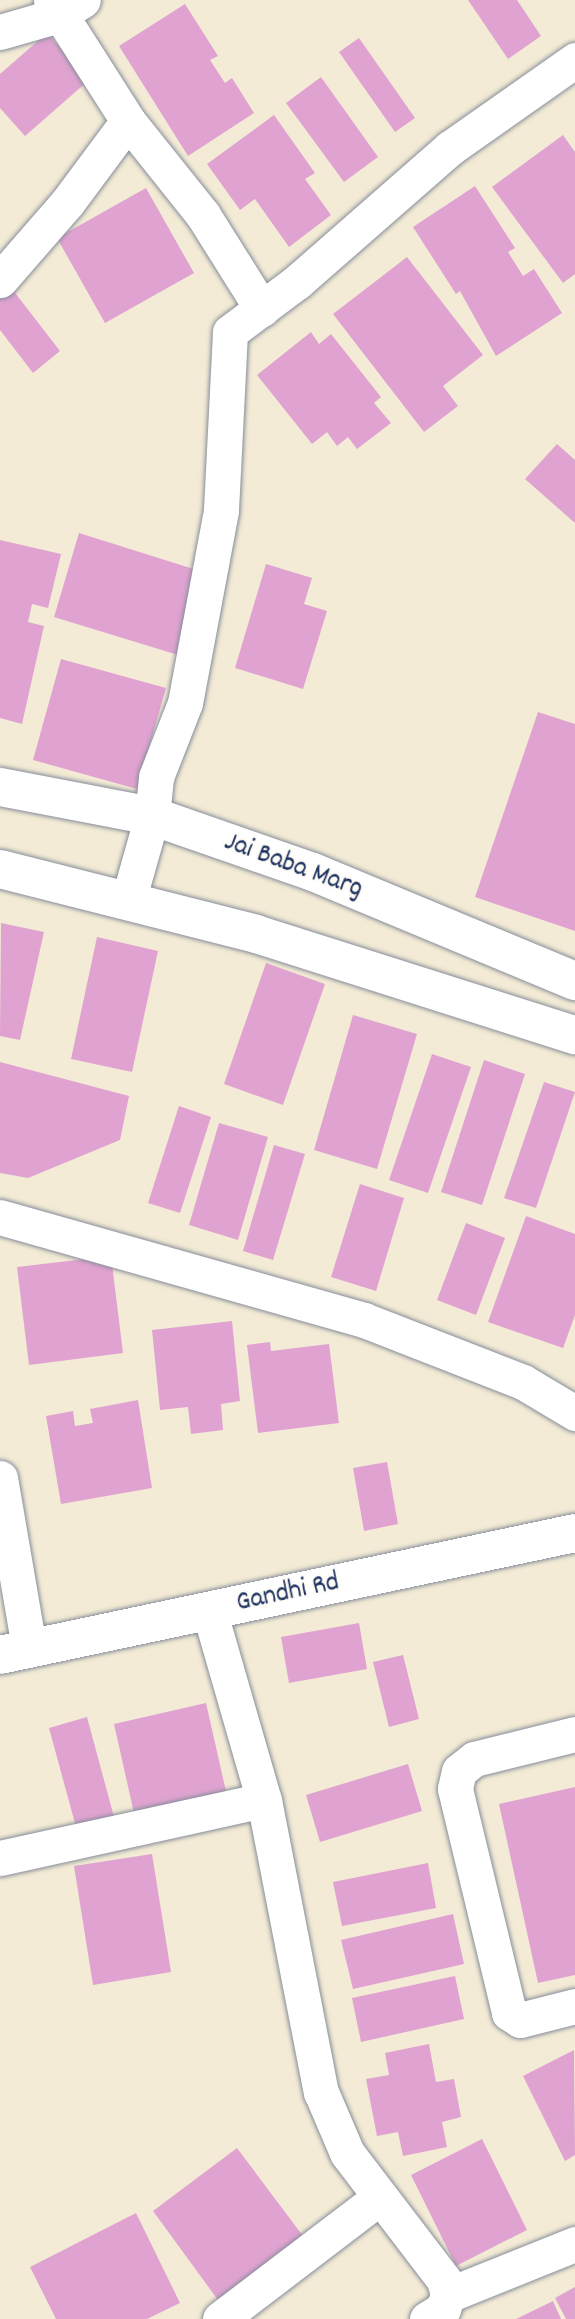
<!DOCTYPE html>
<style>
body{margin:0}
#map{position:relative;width:575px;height:2319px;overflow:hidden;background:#f3ebd5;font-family:Dekko,sans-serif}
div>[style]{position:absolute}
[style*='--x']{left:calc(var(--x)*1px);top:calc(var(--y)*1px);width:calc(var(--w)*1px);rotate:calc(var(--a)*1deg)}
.building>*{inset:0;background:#e0a3d1}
.roads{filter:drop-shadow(0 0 2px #878d9a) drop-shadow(0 0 2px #878d9a)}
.minor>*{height:35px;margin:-17.5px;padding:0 17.5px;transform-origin:17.5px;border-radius:17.5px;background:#fff}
.tertiary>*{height:38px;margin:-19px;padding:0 19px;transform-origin:19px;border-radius:19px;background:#fff}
span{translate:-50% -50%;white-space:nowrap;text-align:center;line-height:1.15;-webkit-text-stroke:5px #fdfcf7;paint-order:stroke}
.street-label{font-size:28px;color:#1b2f5e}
</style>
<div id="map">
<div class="building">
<i style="clip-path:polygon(468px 0,517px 0,541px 36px,508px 59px)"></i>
<i style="clip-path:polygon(185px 4px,218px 56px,210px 60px,225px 83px,232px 78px,254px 113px,188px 156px,119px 46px)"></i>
<i style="clip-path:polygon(47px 33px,89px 80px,25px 136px,0 108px,0 74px)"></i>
<i style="clip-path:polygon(359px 38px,415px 118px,395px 132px,339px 52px)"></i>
<i style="clip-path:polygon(321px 77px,378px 157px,344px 182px,286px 103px)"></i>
<i style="clip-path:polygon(274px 115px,315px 173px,305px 179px,331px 215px,289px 247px,255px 199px,240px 210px,207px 164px)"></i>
<i style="clip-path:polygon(563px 135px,575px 152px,575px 274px,563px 283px,492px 187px)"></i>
<i style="clip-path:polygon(475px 186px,515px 248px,508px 252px,523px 276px,534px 269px,562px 313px,496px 356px,460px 291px,456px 294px,413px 227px)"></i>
<i style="clip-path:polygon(146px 188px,194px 273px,105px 323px,57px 238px)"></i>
<i style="clip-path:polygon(407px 257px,483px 355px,443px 386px,458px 406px,424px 432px,333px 314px)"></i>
<i style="clip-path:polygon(9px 285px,60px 351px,33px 373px,0 330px,0 292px)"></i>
<i style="clip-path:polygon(311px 332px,319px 344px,331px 334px,381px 397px,374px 403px,391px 423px,357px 449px,348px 437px,337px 446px,327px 432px,312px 444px,257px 375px)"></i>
<i style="clip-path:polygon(557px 444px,575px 460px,575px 523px,525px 479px)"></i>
<i style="clip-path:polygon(79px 533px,203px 572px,178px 655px,54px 617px)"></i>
<i style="clip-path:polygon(0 540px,61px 554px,48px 608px,32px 604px,28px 622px,44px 626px,22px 724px,0 718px)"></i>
<i style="clip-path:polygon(266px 564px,312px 578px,304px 604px,327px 611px,303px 689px,235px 668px)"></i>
<i style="clip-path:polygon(61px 659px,166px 688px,137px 789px,33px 760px)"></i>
<i style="clip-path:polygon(538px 712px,575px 724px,575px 931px,475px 897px)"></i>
<i style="clip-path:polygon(1px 923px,44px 932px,20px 1040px,0 1036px)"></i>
<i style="clip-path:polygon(97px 937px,158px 951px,132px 1072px,71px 1059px)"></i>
<i style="clip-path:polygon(266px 963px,325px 984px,283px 1105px,224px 1084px)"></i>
<i style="clip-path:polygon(353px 1015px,417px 1034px,377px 1169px,314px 1150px)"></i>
<i style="clip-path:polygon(432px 1054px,471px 1067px,428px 1193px,389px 1180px)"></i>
<i style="clip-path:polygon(484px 1060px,525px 1074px,482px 1205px,441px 1192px)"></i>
<i style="clip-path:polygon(0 1062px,129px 1096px,120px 1140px,28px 1178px,0 1173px)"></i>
<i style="clip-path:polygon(544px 1082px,575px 1092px,536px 1208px,504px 1198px)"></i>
<i style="clip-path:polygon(179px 1106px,211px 1117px,180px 1213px,148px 1203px)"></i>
<i style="clip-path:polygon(219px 1123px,268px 1137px,238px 1240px,189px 1225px)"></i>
<i style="clip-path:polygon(274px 1145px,305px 1154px,273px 1260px,243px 1251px)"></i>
<i style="clip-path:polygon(360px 1184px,404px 1198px,376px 1291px,331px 1277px)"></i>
<i style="clip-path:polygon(526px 1216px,575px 1234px,575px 1315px,563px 1348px,488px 1322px)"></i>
<i style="clip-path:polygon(466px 1223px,505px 1238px,476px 1315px,437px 1300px)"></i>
<i style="clip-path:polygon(111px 1256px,123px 1353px,29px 1365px,17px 1267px)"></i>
<i style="clip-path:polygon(232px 1321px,240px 1401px,221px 1404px,223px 1430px,191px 1434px,188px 1407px,160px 1410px,152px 1330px)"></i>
<i style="clip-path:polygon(270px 1342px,271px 1351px,329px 1344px,339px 1423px,258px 1433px,247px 1345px)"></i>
<i style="clip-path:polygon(138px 1400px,152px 1488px,61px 1504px,46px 1416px,73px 1411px,75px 1426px,93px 1423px,90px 1409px)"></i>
<i style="clip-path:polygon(387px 1462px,398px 1524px,364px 1531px,353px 1468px)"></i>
<i style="clip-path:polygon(359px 1623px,367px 1669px,289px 1683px,281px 1637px)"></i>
<i style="clip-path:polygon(403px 1655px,419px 1719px,389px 1727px,373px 1662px)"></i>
<i style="clip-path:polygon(206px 1703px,228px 1800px,136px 1822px,114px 1724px)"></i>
<i style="clip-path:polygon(87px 1717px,114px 1817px,76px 1827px,49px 1728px)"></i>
<i style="clip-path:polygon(408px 1764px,422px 1811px,320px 1842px,306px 1795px)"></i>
<i style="clip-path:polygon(575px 1787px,575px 1975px,538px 1983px,499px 1804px)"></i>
<i style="clip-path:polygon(152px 1854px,171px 1972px,93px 1985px,74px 1866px)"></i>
<i style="clip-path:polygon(428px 1863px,436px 1908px,342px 1926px,333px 1882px)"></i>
<i style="clip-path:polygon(453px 1914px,464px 1964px,353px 1989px,341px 1940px)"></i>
<i style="clip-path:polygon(455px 1976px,464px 2019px,361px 2042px,352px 1998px)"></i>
<i style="clip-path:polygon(429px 2044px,436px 2082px,454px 2079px,461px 2117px,442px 2122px,447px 2147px,403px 2156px,398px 2132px,377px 2136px,366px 2079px,389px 2075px,385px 2053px)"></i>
<i style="clip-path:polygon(574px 2050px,575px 2155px,565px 2161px,523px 2076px)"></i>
<i style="clip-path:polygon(482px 2139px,527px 2230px,456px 2266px,411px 2175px)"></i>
<i style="clip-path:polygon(237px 2148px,303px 2236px,218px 2300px,153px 2211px)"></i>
<i style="clip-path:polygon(136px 2213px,180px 2303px,147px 2319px,56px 2319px,30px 2267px)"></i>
<i style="clip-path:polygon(575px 2287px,575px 2319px,566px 2319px,555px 2298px)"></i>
<i style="clip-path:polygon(553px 2301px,561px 2319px,516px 2319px)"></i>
</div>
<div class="roads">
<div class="minor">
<i style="--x:51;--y:0;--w:143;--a:57.5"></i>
<i style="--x:128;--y:121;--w:120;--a:51.4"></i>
<i style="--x:203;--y:215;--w:111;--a:57.9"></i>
<i style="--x:0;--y:32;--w:61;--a:-16.1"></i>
<i style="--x:59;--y:15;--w:28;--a:-32"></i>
<i style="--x:0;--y:280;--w:102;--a:-49"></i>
<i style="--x:67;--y:203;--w:102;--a:-53.4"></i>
<i style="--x:128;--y:901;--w:88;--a:-74.2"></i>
<i style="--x:152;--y:816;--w:39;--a:-84"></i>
<i style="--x:156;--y:777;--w:79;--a:-68.6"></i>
<i style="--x:185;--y:703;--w:196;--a:-79.4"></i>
<i style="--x:221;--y:510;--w:178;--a:-87.1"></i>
<i style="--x:230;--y:332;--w:84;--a:-36.7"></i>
<i style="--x:297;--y:282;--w:203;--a:-41.2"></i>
<i style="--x:450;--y:148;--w:153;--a:-35.1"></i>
<i style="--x:0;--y:1217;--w:378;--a:15.8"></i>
<i style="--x:364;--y:1320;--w:171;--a:21.3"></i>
<i style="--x:523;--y:1382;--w:61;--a:30.8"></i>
<i style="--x:0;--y:1478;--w:172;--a:80.3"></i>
<i style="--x:209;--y:1610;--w:198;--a:73.9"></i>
<i style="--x:264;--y:1800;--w:298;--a:79"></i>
<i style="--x:321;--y:2092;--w:66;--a:66.9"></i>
<i style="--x:347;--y:2153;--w:160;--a:52.6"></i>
<i style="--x:444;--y:2280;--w:16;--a:75"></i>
<i style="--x:448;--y:2295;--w:15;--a:110"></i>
<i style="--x:443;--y:2309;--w:19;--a:148"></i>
<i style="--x:575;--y:1734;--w:104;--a:166.1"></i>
<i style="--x:474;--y:1759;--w:19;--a:141"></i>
<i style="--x:459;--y:1771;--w:18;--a:103"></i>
<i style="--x:455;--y:1789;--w:230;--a:76.4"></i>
<i style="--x:509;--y:2013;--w:13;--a:32"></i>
<i style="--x:520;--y:2020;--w:57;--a:-14.3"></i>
<i style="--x:0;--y:1858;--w:270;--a:-12.4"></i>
<i style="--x:448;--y:2295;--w:137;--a:-21.9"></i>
<i style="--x:220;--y:2319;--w:201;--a:-37.3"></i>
</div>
<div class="tertiary">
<i style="--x:0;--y:787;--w:155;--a:10.8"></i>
<i style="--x:152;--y:816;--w:170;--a:19.2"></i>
<i style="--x:313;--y:872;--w:284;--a:22.6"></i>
<i style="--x:0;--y:869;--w:264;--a:14.2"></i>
<i style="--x:256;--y:934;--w:335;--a:17.6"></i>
<i style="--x:0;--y:1655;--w:588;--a:-11.98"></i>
</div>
</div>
<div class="street-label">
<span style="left:293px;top:867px;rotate:20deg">Jai Baba Marg</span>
<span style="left:288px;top:1594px;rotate:-12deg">Gandhi Rd</span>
</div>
</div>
